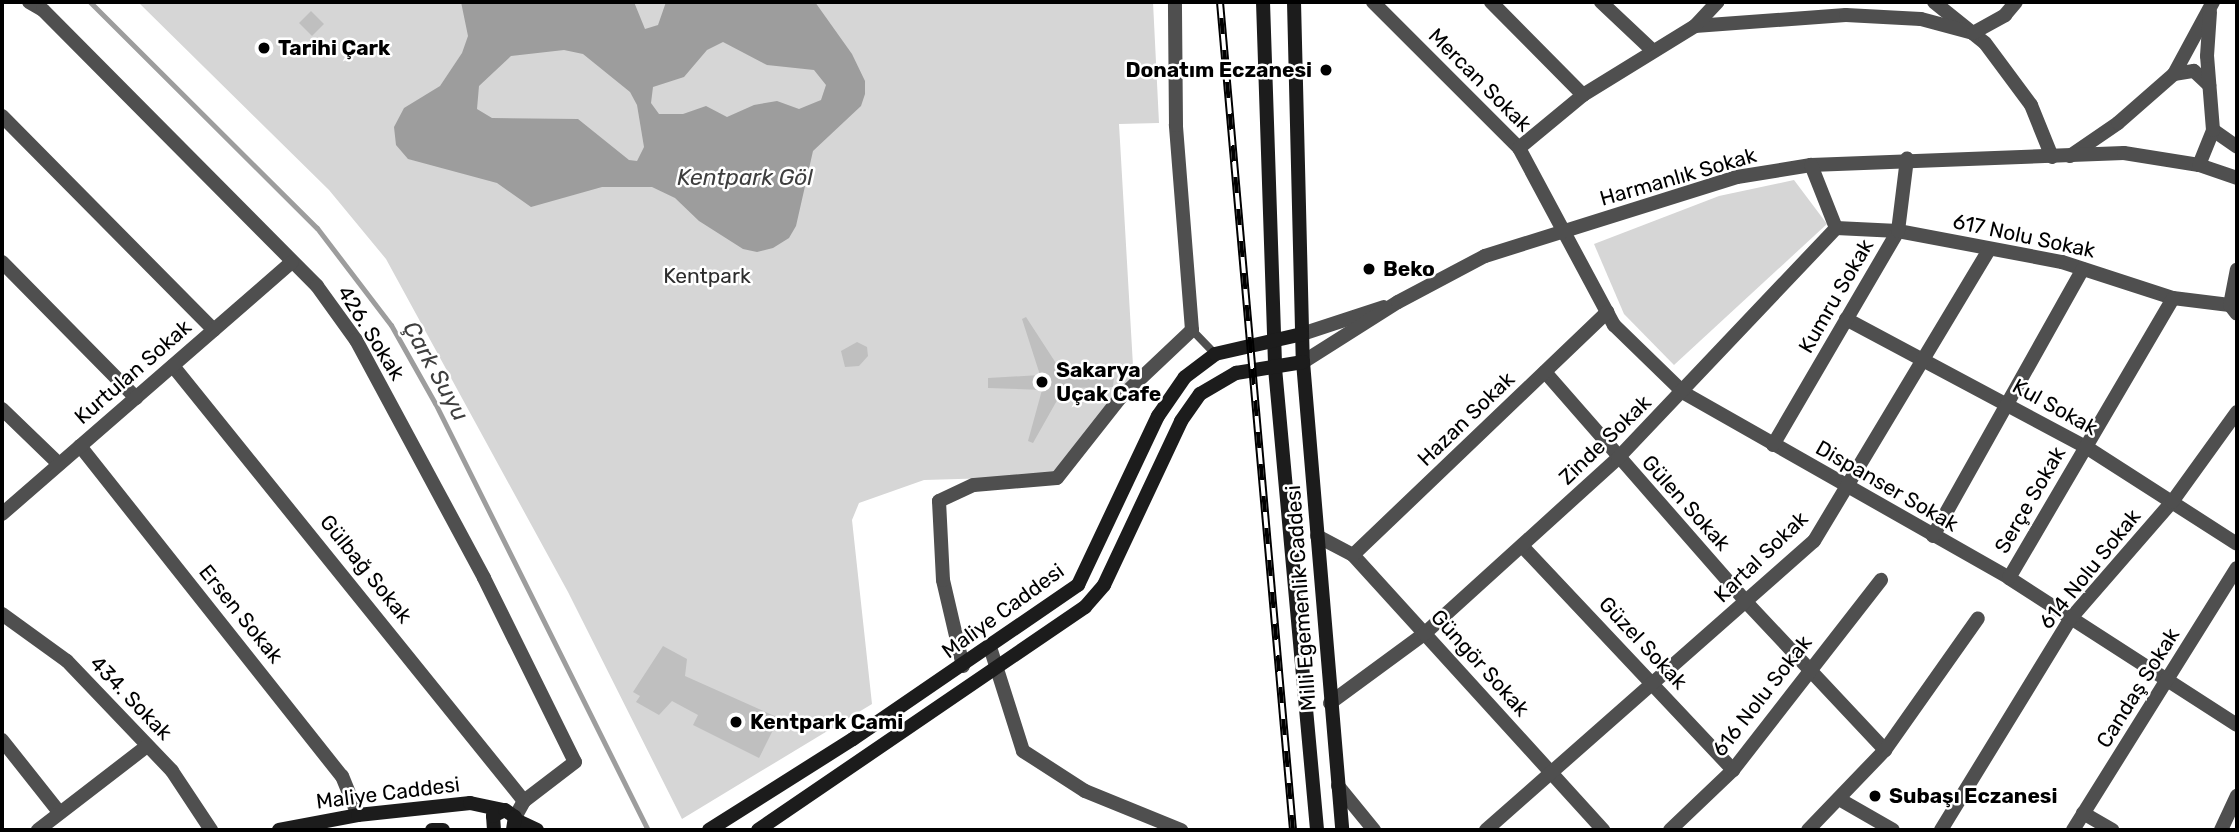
<!DOCTYPE html>
<meta charset="utf-8">
<style>
body{margin:0}
#map{position:relative;width:2239px;height:832px;overflow:hidden;background:#fff;font-family:Rubik,sans-serif}
div>[style]{position:absolute}
[style*='--x']{left:calc(var(--x)*1px);top:calc(var(--y)*1px);width:calc(var(--w)*1px);rotate:calc(var(--a)*1deg)}
.green>*{inset:0;background:#d6d6d6}
.water>*{inset:0;background:#9d9d9d}
.stream>*{height:5px;margin:-2.5px;padding:0 2.5px;transform-origin:2.5px;border-radius:2.5px;background:#9d9d9d}
.building>*{inset:0;background:#bfbfbf}
.service>*{height:8px;margin:-4px;padding:0 4px;transform-origin:4px;border-radius:4px;background:#4f4f4f}
.minor>*{height:14px;margin:-7px;padding:0 7px;transform-origin:7px;border-radius:7px;background:#4f4f4f}
.secondary>*{height:14px;margin:-7px;padding:0 7px;transform-origin:7px;border-radius:7px;background:#1c1c1c}
.rail>*{height:8px;margin-top:-4px;transform-origin:0;background:repeating-linear-gradient(90deg,#fff 0 16px,#000 0 32px);box-sizing:border-box;border-block:2px solid #000}
.dots>*{width:19px;height:19px;translate:-50% -50%;box-sizing:border-box;border:4px solid #fff;border-radius:50%}
span{translate:-50% -50%;white-space:nowrap;text-align:center;line-height:1.15;-webkit-text-stroke:5px #fff;paint-order:stroke}
.poi-label{font-size:21px;color:#000;font-weight:700}
.left{translate:0 -50%;text-align:left}
.right{translate:-100% -50%;text-align:right}
.street-label{font-size:21px;color:#000}
.park-label{font-size:21px;color:#2d2d2d}
.water-label{font-size:23px;color:#3e3e3e;font-style:italic}
.frame{position:absolute;inset:0;border:4px solid #000;pointer-events:none}
</style>
<div id="map">
<div class="green">
<i style="clip-path:polygon(138px 2px,1153px 2px,1159px 123px,1119px 124px,1134px 383px,1058px 476px,924px 480px,859px 503px,852px 520px,872px 704px,682px 819px,568px 592px,386px 259px,329px 190px)"></i>
<i style="clip-path:polygon(1794px 180px,1827px 224px,1674px 365px,1624px 314px,1594px 244px,1719px 196px)"></i>
</div>
<div class="water">
<i style="clip-path:polygon(evenodd,461px 2px,634px 2px,645px 29px,658px 25px,666px 2px,815px 2px,852px 54px,865px 81px,865px 94px,861px 106px,813px 151px,796px 226px,789px 238px,773px 248px,757px 252px,743px 249px,699px 221px,675px 198px,652px 187px,602px 187px,531px 207px,497px 183px,408px 159px,396px 145px,394px 127px,404px 108px,440px 86px,462px 53px,468px 36px,461px 2px,723px 42px,767px 65px,814px 70px,826px 85px,821px 100px,799px 109px,777px 101px,754px 105px,727px 117px,706px 106px,683px 114px,659px 114px,651px 103px,653px 87px,684px 77px,707px 50px,723px 42px,461px 2px,564px 50px,583px 54px,630px 92px,637px 105px,644px 147px,637px 161px,629px 160px,578px 119px,492px 118px,477px 109px,479px 86px,511px 56px,564px 50px)"></i>
</div>
<div class="stream">
<i style="--x:90;--y:2;--w:320;--a:44.9"></i>
<i style="--x:317;--y:228;--w:122;--a:52.7"></i>
<i style="--x:391;--y:325;--w:90;--a:60.6"></i>
<i style="--x:435;--y:403;--w:477;--a:63.5"></i>
</div>
<div class="building">
<i style="clip-path:polygon(311px 11px,324px 24px,312px 36px,299px 23px)"></i>
<i style="clip-path:polygon(1026px 317px,1063px 374px,1114px 376px,1113px 387px,1064px 388px,1033px 443px,1028px 441px,1042px 390px,988px 388px,988px 378px,1040px 375px,1022px 319px)"></i>
<i style="clip-path:polygon(857px 342px,867px 347px,868px 356px,859px 366px,845px 367px,841px 351px)"></i>
<i style="clip-path:polygon(663px 646px,687px 659px,685px 676px,779px 718px,759px 758px,693px 725px,698px 715px,672px 701px,659px 715px,636px 702px,640px 696px,633px 692px)"></i>
</div>
<div class="service">
<i style="--x:1192;--y:330;--w:33;--a:46"></i>
</div>
<div class="minor">
<i style="--x:29;--y:2;--w:16;--a:30"></i>
<i style="--x:43;--y:10;--w:389;--a:45.2"></i>
<i style="--x:317;--y:286;--w:67;--a:54.2"></i>
<i style="--x:356;--y:340;--w:270;--a:61.7"></i>
<i style="--x:484;--y:578;--w:205;--a:63.7"></i>
<i style="--x:575;--y:762;--w:64;--a:142.6"></i>
<i style="--x:524;--y:801;--w:18;--a:119"></i>
<i style="--x:1373;--y:2;--w:206;--a:45"></i>
<i style="--x:1519;--y:148;--w:201;--a:61.8"></i>
<i style="--x:1614;--y:325;--w:98;--a:44.2"></i>
<i style="--x:1684;--y:393;--w:374;--a:29.6"></i>
<i style="--x:2009;--y:578;--w:271;--a:32.8"></i>
<i style="--x:1491;--y:2;--w:131;--a:45.3"></i>
<i style="--x:1601;--y:2;--w:71;--a:43.3"></i>
<i style="--x:1934;--y:2;--w:65;--a:38.8"></i>
<i style="--x:1985;--y:43;--w:77;--a:53.4"></i>
<i style="--x:2031;--y:105;--w:56;--a:68"></i>
<i style="--x:1695;--y:26;--w:151;--a:-4.2"></i>
<i style="--x:1846;--y:15;--w:75;--a:3.1"></i>
<i style="--x:1921;--y:19;--w:54;--a:15.1"></i>
<i style="--x:1973;--y:33;--w:37;--a:-29"></i>
<i style="--x:2005;--y:15;--w:17;--a:-50"></i>
<i style="--x:2174;--y:74;--w:20;--a:-9"></i>
<i style="--x:2194;--y:71;--w:21;--a:43"></i>
<i style="--x:2;--y:116;--w:301;--a:45.3"></i>
<i style="--x:2213;--y:130;--w:29;--a:35"></i>
<i style="--x:1519;--y:148;--w:83;--a:-39.6"></i>
<i style="--x:1583;--y:95;--w:132;--a:-31.6"></i>
<i style="--x:1695;--y:26;--w:33;--a:-47"></i>
<i style="--x:2070;--y:156;--w:58;--a:-34.5"></i>
<i style="--x:2118;--y:123;--w:74;--a:-41.2"></i>
<i style="--x:2174;--y:74;--w:82;--a:-61.6"></i>
<i style="--x:2199;--y:165;--w:40;--a:18.9"></i>
<i style="--x:1836;--y:228;--w:62;--a:2.8"></i>
<i style="--x:1898;--y:231;--w:167;--a:10.7"></i>
<i style="--x:2062;--y:262;--w:117;--a:18"></i>
<i style="--x:2173;--y:298;--w:57;--a:7"></i>
<i style="--x:2230;--y:305;--w:11;--a:52"></i>
<i style="--x:2;--y:262;--w:191;--a:45.4"></i>
<i style="--x:2230;--y:305;--w:36;--a:-79"></i>
<i style="--x:1846;--y:319;--w:272;--a:28.1"></i>
<i style="--x:2086;--y:447;--w:179;--a:32.7"></i>
<i style="--x:1302;--y:334;--w:86;--a:-18.2"></i>
<i style="--x:1303;--y:362;--w:112;--a:-32.3"></i>
<i style="--x:1398;--y:302;--w:98;--a:-27.9"></i>
<i style="--x:1485;--y:256;--w:264;--a:-17.4"></i>
<i style="--x:1737;--y:177;--w:75;--a:-9.2"></i>
<i style="--x:1811;--y:165;--w:313;--a:-2.2"></i>
<i style="--x:2124;--y:153;--w:76;--a:9.1"></i>
<i style="--x:2199;--y:165;--w:38;--a:-68"></i>
<i style="--x:2213;--y:130;--w:74;--a:-94.6"></i>
<i style="--x:2207;--y:56;--w:44;--a:-86.1"></i>
<i style="--x:173;--y:366;--w:559;--a:51.1"></i>
<i style="--x:1545;--y:372;--w:307;--a:48.8"></i>
<i style="--x:1747;--y:603;--w:202;--a:46.8"></i>
<i style="--x:2;--y:409;--w:79;--a:44"></i>
<i style="--x:1773;--y:445;--w:248;--a:-59.7"></i>
<i style="--x:1898;--y:231;--w:73;--a:-82.9"></i>
<i style="--x:80;--y:446;--w:421;--a:51.6"></i>
<i style="--x:342;--y:776;--w:42;--a:67.7"></i>
<i style="--x:2;--y:514;--w:384;--a:-41"></i>
<i style="--x:1317;--y:536;--w:41;--a:27.8"></i>
<i style="--x:1353;--y:555;--w:372;--a:47.7"></i>
<i style="--x:1933;--y:536;--w:306;--a:-60.7"></i>
<i style="--x:1522;--y:546;--w:308;--a:46.7"></i>
<i style="--x:1353;--y:555;--w:352;--a:-43.7"></i>
<i style="--x:2009;--y:578;--w:324;--a:-59.6"></i>
<i style="--x:2;--y:614;--w:80;--a:35.9"></i>
<i style="--x:67;--y:661;--w:152;--a:46.3"></i>
<i style="--x:172;--y:771;--w:71;--a:56.5"></i>
<i style="--x:990;--y:647;--w:109;--a:72.4"></i>
<i style="--x:1023;--y:751;--w:74;--a:32.8"></i>
<i style="--x:1085;--y:791;--w:104;--a:22.1"></i>
<i style="--x:963;--y:666;--w:88;--a:-103.1"></i>
<i style="--x:943;--y:580;--w:79;--a:-92.9"></i>
<i style="--x:939;--y:501;--w:38;--a:-25"></i>
<i style="--x:974;--y:485;--w:83;--a:-4.8"></i>
<i style="--x:1057;--y:478;--w:102;--a:-51.8"></i>
<i style="--x:1120;--y:398;--w:99;--a:-43.4"></i>
<i style="--x:1192;--y:330;--w:206;--a:-94.5"></i>
<i style="--x:1176;--y:125;--w:123;--a:-90.5"></i>
<i style="--x:1330;--y:703;--w:117;--a:-36.3"></i>
<i style="--x:1424;--y:634;--w:262;--a:-42.2"></i>
<i style="--x:1618;--y:458;--w:317;--a:-46.5"></i>
<i style="--x:1836;--y:228;--w:68;--a:-111.6"></i>
<i style="--x:2;--y:740;--w:92;--a:51.6"></i>
<i style="--x:1338;--y:786;--w:57;--a:50.7"></i>
<i style="--x:1839;--y:799;--w:62;--a:29.9"></i>
<i style="--x:2083;--y:813;--w:34;--a:30"></i>
<i style="--x:38;--y:830;--w:138;--a:-37.6"></i>
<i style="--x:1486;--y:830;--w:437;--a:-41.4"></i>
<i style="--x:1814;--y:541;--w:340;--a:-59"></i>
<i style="--x:1670;--y:830;--w:87;--a:-43.6"></i>
<i style="--x:1733;--y:770;--w:241;--a:-52.1"></i>
<i style="--x:1808;--y:830;--w:111;--a:-46.1"></i>
<i style="--x:1885;--y:750;--w:161;--a:-54.8"></i>
<i style="--x:1941;--y:830;--w:249;--a:-58.5"></i>
<i style="--x:2071;--y:618;--w:154;--a:-49"></i>
<i style="--x:2172;--y:502;--w:111;--a:-54.2"></i>
<i style="--x:2073;--y:830;--w:309;--a:-58"></i>
<i style="--x:2221;--y:830;--w:38;--a:-65"></i>
</div>
<div class="secondary">
<i style="--x:1263;--y:2;--w:366;--a:88.1"></i>
<i style="--x:1275;--y:368;--w:464;--a:84.8"></i>
<i style="--x:1294;--y:2;--w:360;--a:88.6"></i>
<i style="--x:1303;--y:362;--w:470;--a:85.2"></i>
<i style="--x:516;--y:820;--w:23;--a:25"></i>
<i style="--x:279;--y:830;--w:80;--a:-10.8"></i>
<i style="--x:358;--y:815;--w:113;--a:-6.1"></i>
<i style="--x:470;--y:803;--w:33;--a:12"></i>
<i style="--x:432;--y:830;--w:11;--a:0"></i>
<i style="--x:494;--y:830;--w:14;--a:-94"></i>
<i style="--x:493;--y:816;--w:13;--a:-27"></i>
<i style="--x:505;--y:810;--w:12;--a:35"></i>
<i style="--x:515;--y:817;--w:13;--a:99"></i>
<i style="--x:709;--y:830;--w:170;--a:-32.3"></i>
<i style="--x:853;--y:739;--w:273;--a:-34.4"></i>
<i style="--x:1078;--y:585;--w:187;--a:-64.7"></i>
<i style="--x:1158;--y:416;--w:47;--a:-55.3"></i>
<i style="--x:1185;--y:377;--w:38;--a:-37"></i>
<i style="--x:1215;--y:354;--w:89;--a:-12.9"></i>
<i style="--x:758;--y:830;--w:396;--a:-34.3"></i>
<i style="--x:1085;--y:607;--w:29;--a:-49"></i>
<i style="--x:1104;--y:585;--w:181;--a:-64.8"></i>
<i style="--x:1181;--y:421;--w:33;--a:-55"></i>
<i style="--x:1200;--y:394;--w:42;--a:-30.3"></i>
<i style="--x:1236;--y:373;--w:68;--a:-9.3"></i>
</div>
<div class="rail">
<i style="--x:1220;--y:2;--w:831;--a:84.96"></i>
</div>
<div class="dots">
<i style="left:264px;top:48px;background:#000"></i>
<i style="left:1326px;top:70px;background:#000"></i>
<i style="left:1369px;top:269px;background:#000"></i>
<i style="left:1042px;top:382px;background:#000"></i>
<i style="left:736px;top:722px;background:#000"></i>
<i style="left:1875px;top:796px;background:#000"></i>
</div>
<div class="poi-label">
<span class="left" style="left:278px;top:48px">Tarihi Çark</span>
<span class="right" style="left:1312px;top:70px">Donatım Eczanesi</span>
<span class="left" style="left:1383px;top:269px">Beko</span>
<span class="left" style="left:1056px;top:382px">Sakarya<br>Uçak Cafe</span>
<span class="left" style="left:750px;top:722px">Kentpark Cami</span>
<span class="left" style="left:1889px;top:796px">Subaşı Eczanesi</span>
</div>
<div class="street-label">
<span style="left:1480px;top:80px;rotate:45deg">Mercan Sokak</span>
<span style="left:1678px;top:177px;rotate:-16deg">Harmanlık Sokak</span>
<span style="left:2024px;top:236px;rotate:12deg">617 Nolu Sokak</span>
<span style="left:1836px;top:296px;rotate:-60deg">Kumru Sokak</span>
<span style="left:371px;top:333px;rotate:58deg">426. Sokak</span>
<span style="left:133px;top:372px;rotate:-41deg">Kurtulan Sokak</span>
<span style="left:2055px;top:407px;rotate:29deg">Kul Sokak</span>
<span style="left:1466px;top:419px;rotate:-44deg">Hazan Sokak</span>
<span style="left:1605px;top:440px;rotate:-44deg">Zinde Sokak</span>
<span style="left:1887px;top:486px;rotate:30deg">Dispanser Sokak</span>
<span style="left:2030px;top:500px;rotate:-60deg">Serçe Sokak</span>
<span style="left:1686px;top:503px;rotate:48deg">Gülen Sokak</span>
<span style="left:1761px;top:557px;rotate:-44deg">Kartal Sokak</span>
<span style="left:366px;top:569px;rotate:51deg">Gülbağ Sokak</span>
<span style="left:2090px;top:569px;rotate:-51deg">614 Nolu Sokak</span>
<span style="left:1301px;top:598px;rotate:-94deg">Milli Egemenlik Caddesi</span>
<span style="left:1003px;top:611px;rotate:-36deg">Maliye Caddesi</span>
<span style="left:241px;top:614px;rotate:51deg">Ersen Sokak</span>
<span style="left:1643px;top:643px;rotate:47deg">Güzel Sokak</span>
<span style="left:1480px;top:663px;rotate:48deg">Güngör Sokak</span>
<span style="left:2138px;top:688px;rotate:-58deg">Candaş Sokak</span>
<span style="left:1762px;top:696px;rotate:-52deg">616 Nolu Sokak</span>
<span style="left:131px;top:698px;rotate:46deg">434. Sokak</span>
<span style="left:388px;top:793px;rotate:-7deg">Maliye Caddesi</span>
</div>
<div class="park-label">
<span style="left:707px;top:276px">Kentpark</span>
</div>
<div class="water-label">
<span style="left:745px;top:177px">Kentpark Göl</span>
<span style="left:436px;top:371px;rotate:61deg">Çark Suyu</span>
</div>
<div class="frame"></div>
</div>
